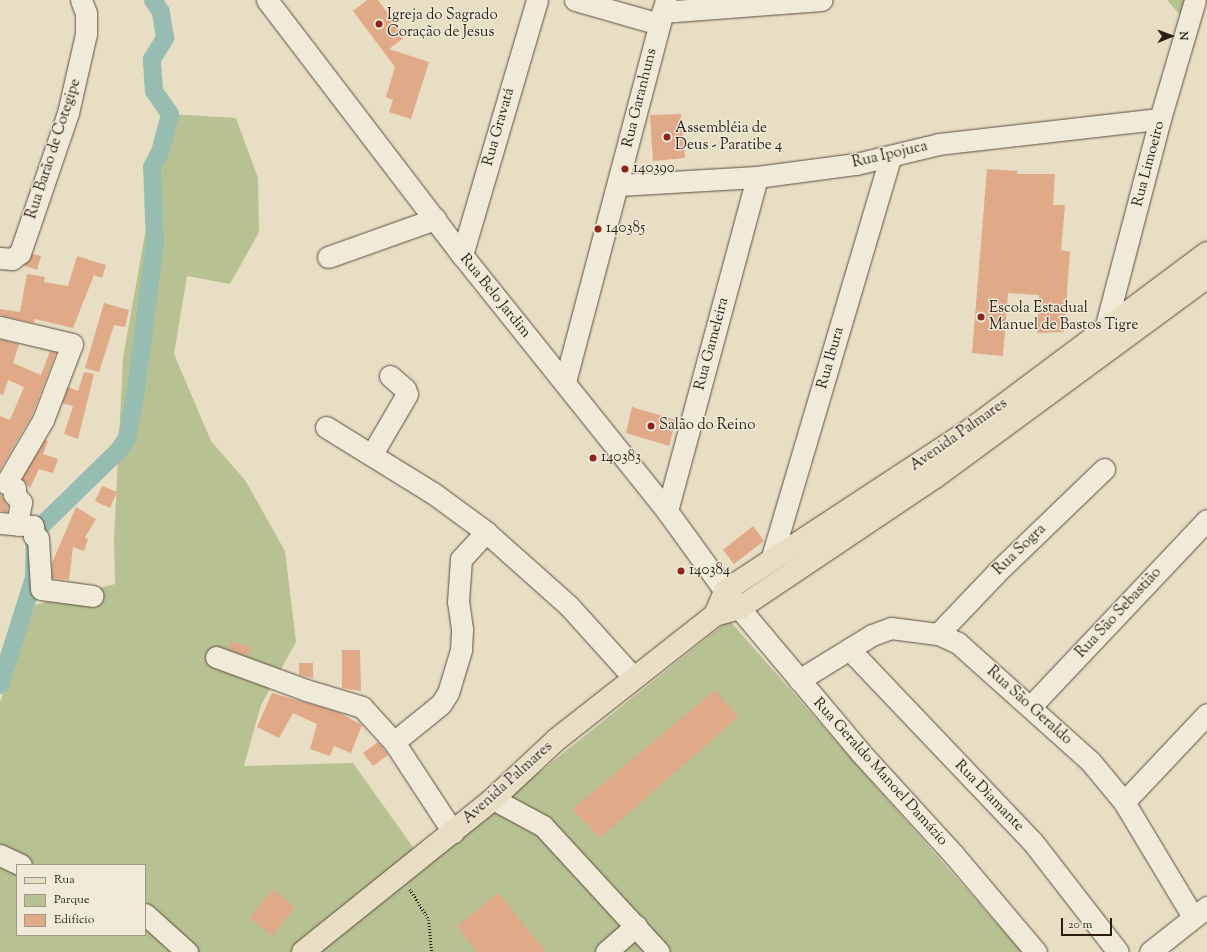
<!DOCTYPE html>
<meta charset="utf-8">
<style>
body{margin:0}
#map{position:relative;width:1207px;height:952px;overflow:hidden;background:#e8dec4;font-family:"Sorts Mill Goudy",serif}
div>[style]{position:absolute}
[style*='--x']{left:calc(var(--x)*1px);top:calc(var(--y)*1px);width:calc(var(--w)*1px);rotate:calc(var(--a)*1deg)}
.green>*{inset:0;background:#b8c192}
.canal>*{height:18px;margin:-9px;padding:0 9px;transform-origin:9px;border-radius:9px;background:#97bcb2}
.building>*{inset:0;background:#e0a988}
.path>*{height:2.5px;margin-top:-1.25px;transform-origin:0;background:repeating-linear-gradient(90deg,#2c1d13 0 1px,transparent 0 3px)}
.roads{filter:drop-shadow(0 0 1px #5b4d3f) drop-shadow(0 0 1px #5b4d3f)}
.minor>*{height:21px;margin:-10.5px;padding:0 10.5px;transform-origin:10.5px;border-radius:10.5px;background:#f0ead9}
.major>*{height:22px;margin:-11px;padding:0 11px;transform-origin:11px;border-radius:11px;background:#e8dec4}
.dots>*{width:11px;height:11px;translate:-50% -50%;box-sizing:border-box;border:2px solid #f0ead9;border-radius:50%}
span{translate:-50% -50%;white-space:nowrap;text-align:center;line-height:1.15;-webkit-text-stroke:3px #f0ead9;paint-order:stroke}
.poi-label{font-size:15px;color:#2c1d13}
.left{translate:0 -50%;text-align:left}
.street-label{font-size:15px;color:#2c1d13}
.legend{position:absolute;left:16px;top:864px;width:130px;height:72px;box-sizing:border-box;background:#f0ead9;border:1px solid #a2988a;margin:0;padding:5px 7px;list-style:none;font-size:12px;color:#2c1d13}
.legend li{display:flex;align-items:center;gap:8px;height:20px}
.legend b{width:20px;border:1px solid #a2988a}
.north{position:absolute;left:1151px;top:16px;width:40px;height:40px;-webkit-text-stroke:3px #f0ead9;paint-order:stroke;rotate:89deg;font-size:11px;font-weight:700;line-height:16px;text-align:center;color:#2c1d13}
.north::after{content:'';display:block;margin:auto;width:14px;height:18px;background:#2c1d13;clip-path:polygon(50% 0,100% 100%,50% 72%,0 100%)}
.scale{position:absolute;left:1061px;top:918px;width:51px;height:18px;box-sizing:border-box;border:2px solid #2c1d13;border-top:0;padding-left:5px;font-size:12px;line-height:14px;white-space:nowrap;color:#2c1d13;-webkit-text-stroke:3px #f0ead9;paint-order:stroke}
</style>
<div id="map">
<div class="green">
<i style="clip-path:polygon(1167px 0,1194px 0,1187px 23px)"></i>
<i style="clip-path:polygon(evenodd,170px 114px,236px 118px,258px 178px,259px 232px,230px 284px,187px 276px,174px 354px,211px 441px,245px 480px,285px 551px,296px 642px,261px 705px,244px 766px,353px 763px,425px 864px,729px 620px,1022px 952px,0 952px,0 702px,35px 605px,115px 584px,114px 539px,123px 358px,153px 189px,170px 114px,17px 865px,145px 865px,145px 935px,17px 935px,17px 865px)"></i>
</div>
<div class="canal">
<i style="--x:0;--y:685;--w:112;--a:-72.4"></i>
<i style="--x:34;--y:578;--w:46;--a:-88.8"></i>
<i style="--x:35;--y:532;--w:117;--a:-44.3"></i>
<i style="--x:119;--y:450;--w:14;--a:-56"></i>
<i style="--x:127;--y:438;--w:49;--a:-79.4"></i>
<i style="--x:136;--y:390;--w:150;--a:-82.7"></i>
<i style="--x:155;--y:241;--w:74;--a:-92.3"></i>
<i style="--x:152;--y:167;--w:17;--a:-62"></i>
<i style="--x:160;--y:152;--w:39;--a:-75"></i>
<i style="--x:170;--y:114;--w:28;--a:-125"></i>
<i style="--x:154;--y:91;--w:32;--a:-94"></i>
<i style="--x:152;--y:59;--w:25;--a:-58"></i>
<i style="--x:165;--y:38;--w:26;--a:-99"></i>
<i style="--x:161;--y:12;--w:14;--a:-124"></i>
</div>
<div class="building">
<i style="clip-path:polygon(367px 0,378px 0,405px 37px,389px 49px,429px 62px,411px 119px,389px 112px,393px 100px,386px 97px,395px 67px,353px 11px)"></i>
<i style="clip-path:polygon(681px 114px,685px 158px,653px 161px,650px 115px)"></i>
<i style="clip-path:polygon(987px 169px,1018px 171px,1017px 174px,1055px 174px,1053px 205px,1065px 205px,1061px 250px,1070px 252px,1064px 332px,1037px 333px,1039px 295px,1008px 293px,1003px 356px,972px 353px)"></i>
<i style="clip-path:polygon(32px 254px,41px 256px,37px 270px,23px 265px)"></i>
<i style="clip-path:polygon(77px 256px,106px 265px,102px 278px,94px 275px,73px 328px,35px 319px,34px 323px,0 315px,0 309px,20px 312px,27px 274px,45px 277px,44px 282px,68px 286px)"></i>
<i style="clip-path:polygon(104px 303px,129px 310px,125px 327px,114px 325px,99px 372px,85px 368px)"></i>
<i style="clip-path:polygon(0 339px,19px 344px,13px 363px,41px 375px,50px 351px,56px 353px,32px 415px,0 470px,0 416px,10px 420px,24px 387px,8px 380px,3px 395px,0 394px)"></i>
<i style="clip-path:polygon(84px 372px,94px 374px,78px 439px,64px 434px,73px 406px,62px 403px,68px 387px,78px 391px)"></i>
<i style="clip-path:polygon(632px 407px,676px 420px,669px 446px,626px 433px)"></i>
<i style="clip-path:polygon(45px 440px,48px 441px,43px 454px,58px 459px,53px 473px,39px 469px,30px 488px,22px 479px)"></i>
<i style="clip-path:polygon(102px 486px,117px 492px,110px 508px,95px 501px)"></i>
<i style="clip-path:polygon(0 493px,8px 506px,7px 512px,0 511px)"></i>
<i style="clip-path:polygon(76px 507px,96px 519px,85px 537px,88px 539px,84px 551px,73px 547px,69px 580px,52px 578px,52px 563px)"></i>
<i style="clip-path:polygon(753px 526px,764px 541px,734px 564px,723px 550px)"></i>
<i style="clip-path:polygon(231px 641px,251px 647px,248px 656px,229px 649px)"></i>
<i style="clip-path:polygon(342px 650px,360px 650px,361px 691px,342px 688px)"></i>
<i style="clip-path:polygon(299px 663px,313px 663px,313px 678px,299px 675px)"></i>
<i style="clip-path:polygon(715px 690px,738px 717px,600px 838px,572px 809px)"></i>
<i style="clip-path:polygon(272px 693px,338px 712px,362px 725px,351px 753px,334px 746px,330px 756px,310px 749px,317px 724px,293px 713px,279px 738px,257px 727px)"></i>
<i style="clip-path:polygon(378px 742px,388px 755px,373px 766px,363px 753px)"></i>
<i style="clip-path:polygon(273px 889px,295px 908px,272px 936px,250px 918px)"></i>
<i style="clip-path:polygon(498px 893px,546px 952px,477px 952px,457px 926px)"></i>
</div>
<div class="path">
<i style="--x:410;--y:889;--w:36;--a:58"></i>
<i style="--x:429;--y:920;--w:32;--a:85"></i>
</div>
<div class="roads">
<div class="minor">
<i style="--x:267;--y:0;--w:321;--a:52.6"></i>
<i style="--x:462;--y:255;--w:328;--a:51.3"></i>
<i style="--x:667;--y:511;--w:99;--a:54.1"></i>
<i style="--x:725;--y:591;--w:210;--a:50"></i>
<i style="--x:860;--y:752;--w:139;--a:47.6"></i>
<i style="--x:954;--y:855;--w:127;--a:49.8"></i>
<i style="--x:575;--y:0;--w:87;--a:15.9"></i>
<i style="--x:662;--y:12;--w:160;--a:-4.3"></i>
<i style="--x:619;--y:185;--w:138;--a:-3.3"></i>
<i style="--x:757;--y:177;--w:100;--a:-7.5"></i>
<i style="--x:856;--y:164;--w:85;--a:-13.5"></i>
<i style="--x:939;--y:144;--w:222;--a:-6.5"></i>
<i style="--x:462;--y:255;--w:266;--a:-73.6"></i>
<i style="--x:328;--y:257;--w:114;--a:-19.6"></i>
<i style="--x:0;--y:258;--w:12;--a:5"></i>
<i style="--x:12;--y:259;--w:10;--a:-37"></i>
<i style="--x:20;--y:253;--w:148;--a:-71.1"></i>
<i style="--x:68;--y:113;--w:81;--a:-77.2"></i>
<i style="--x:86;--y:34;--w:21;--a:-90"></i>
<i style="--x:86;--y:13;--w:14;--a:-111"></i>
<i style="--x:0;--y:327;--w:74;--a:13.3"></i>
<i style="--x:72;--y:344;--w:81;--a:110.9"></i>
<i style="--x:43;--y:420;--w:73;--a:120.4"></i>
<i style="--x:6;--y:483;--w:10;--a:29"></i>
<i style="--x:15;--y:488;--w:6;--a:99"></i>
<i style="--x:14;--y:494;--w:11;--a:49"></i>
<i style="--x:21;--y:502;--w:23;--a:100"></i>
<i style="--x:1105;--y:329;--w:217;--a:-75.3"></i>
<i style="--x:1160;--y:119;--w:124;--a:-73.6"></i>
<i style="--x:565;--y:382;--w:395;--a:-75.2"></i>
<i style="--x:326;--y:427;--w:126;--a:31.7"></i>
<i style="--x:433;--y:493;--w:66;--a:36.3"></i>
<i style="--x:486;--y:532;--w:111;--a:41.7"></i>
<i style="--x:569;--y:606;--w:96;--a:48"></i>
<i style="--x:372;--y:454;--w:69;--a:-59.7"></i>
<i style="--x:407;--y:394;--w:5;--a:-112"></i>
<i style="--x:405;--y:389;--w:20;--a:-139"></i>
<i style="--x:667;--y:511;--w:346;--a:-74.9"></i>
<i style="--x:0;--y:523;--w:33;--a:5"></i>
<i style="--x:33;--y:526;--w:10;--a:84"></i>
<i style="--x:34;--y:536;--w:4;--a:27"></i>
<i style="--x:38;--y:538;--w:51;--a:86.6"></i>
<i style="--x:41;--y:589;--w:52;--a:7.7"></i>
<i style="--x:771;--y:560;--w:421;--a:-73.5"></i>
<i style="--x:938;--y:634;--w:84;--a:-46.4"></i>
<i style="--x:996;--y:573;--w:150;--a:-43.9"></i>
<i style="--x:849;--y:649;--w:265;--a:46.4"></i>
<i style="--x:1032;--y:841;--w:140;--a:52.2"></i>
<i style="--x:216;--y:657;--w:96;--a:20.1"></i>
<i style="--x:306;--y:690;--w:59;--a:16.9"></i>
<i style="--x:362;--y:707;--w:47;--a:47.6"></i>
<i style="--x:394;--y:742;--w:108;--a:56.8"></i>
<i style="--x:799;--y:680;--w:86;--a:-31.7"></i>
<i style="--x:872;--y:635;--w:20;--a:-20"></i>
<i style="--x:891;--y:628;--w:47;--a:7.3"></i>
<i style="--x:938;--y:634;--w:22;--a:24"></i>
<i style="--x:958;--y:643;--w:177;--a:41.8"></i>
<i style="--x:1090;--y:761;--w:53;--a:50.3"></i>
<i style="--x:1124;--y:802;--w:134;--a:59"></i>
<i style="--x:1031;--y:706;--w:256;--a:-46.6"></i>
<i style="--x:394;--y:742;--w:60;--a:-39"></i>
<i style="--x:441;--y:704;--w:13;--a:-58"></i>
<i style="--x:448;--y:693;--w:45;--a:-73.2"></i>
<i style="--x:461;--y:650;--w:21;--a:-87"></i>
<i style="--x:462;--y:629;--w:27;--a:-98"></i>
<i style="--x:458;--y:602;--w:43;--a:-86"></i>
<i style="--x:461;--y:559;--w:37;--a:-47"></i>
<i style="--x:493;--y:799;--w:57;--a:28.4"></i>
<i style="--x:543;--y:826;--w:171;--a:47.4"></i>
<i style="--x:1124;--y:802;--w:121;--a:-46.7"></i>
<i style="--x:0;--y:855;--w:23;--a:25"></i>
<i style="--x:145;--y:914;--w:57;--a:42.1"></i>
<i style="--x:606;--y:952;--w:40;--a:-41"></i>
<i style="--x:1150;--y:952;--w:73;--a:-38.3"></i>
</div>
<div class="major">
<i style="--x:715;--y:615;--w:26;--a:-67"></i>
<i style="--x:725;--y:591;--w:297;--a:-33.3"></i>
<i style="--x:973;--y:428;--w:292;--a:-36.8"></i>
<i style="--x:303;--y:952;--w:244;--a:-38.8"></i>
<i style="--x:493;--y:799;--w:86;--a:-43.1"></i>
<i style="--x:556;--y:740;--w:202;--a:-38.2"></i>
<i style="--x:715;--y:615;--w:26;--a:-16"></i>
<i style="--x:740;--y:608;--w:235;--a:-33.9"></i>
<i style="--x:935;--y:477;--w:338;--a:-36.3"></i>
</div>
</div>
<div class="dots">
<i style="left:379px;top:24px;background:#8f2418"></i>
<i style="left:667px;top:137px;background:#8f2418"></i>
<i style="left:625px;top:169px;background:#8f2418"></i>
<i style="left:598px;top:229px;background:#8f2418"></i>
<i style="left:981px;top:317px;background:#8f2418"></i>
<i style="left:651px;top:426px;background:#8f2418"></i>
<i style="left:593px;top:458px;background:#8f2418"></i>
<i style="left:681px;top:571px;background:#8f2418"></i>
</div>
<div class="poi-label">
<span class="left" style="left:387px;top:24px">Igreja do Sagrado<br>Coração de Jesus</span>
<span class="left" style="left:675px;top:137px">Assembléia de<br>Deus - Paratibe 4</span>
<span class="left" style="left:633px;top:169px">140390</span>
<span class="left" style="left:606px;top:229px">140385</span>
<span class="left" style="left:989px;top:317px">Escola Estadual<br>Manuel de Bastos Tigre</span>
<span class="left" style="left:659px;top:426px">Salão do Reino</span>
<span class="left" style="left:601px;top:458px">140383</span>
<span class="left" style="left:689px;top:571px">140384</span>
</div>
<div class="street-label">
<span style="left:640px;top:98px;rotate:-76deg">Rua Garanhuns</span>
<span style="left:499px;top:127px;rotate:-74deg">Rua Gravatá</span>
<span style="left:54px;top:149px;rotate:-72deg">Rua Barão de Cotegipe</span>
<span style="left:890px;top:155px;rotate:-13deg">Rua Ipojuca</span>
<span style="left:1149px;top:164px;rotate:-75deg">Rua Limoeiro</span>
<span style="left:495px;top:296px;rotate:51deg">Rua Belo Jardim</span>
<span style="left:712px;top:344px;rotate:-75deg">Rua Gameleira</span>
<span style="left:831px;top:358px;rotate:-74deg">Rua Ibura</span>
<span style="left:959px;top:435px;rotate:-35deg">Avenida Palmares</span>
<span style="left:1020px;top:550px;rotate:-44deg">Rua Sogra</span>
<span style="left:1119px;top:613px;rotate:-47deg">Rua São Sebastião</span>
<span style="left:1029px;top:706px;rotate:42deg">Rua São Geraldo</span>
<span style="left:880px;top:772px;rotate:48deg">Rua Geraldo Manoel Damázio</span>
<span style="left:508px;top:783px;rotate:-42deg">Avenida Palmares</span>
<span style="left:989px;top:796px;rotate:46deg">Rua Diamante</span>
</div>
<ul class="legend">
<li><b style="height:5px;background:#e8dec4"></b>Rua</li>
<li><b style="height:11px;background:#b8c192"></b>Parque</li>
<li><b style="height:11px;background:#e0a988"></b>Edifício</li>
</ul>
<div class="north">N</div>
<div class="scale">20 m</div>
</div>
